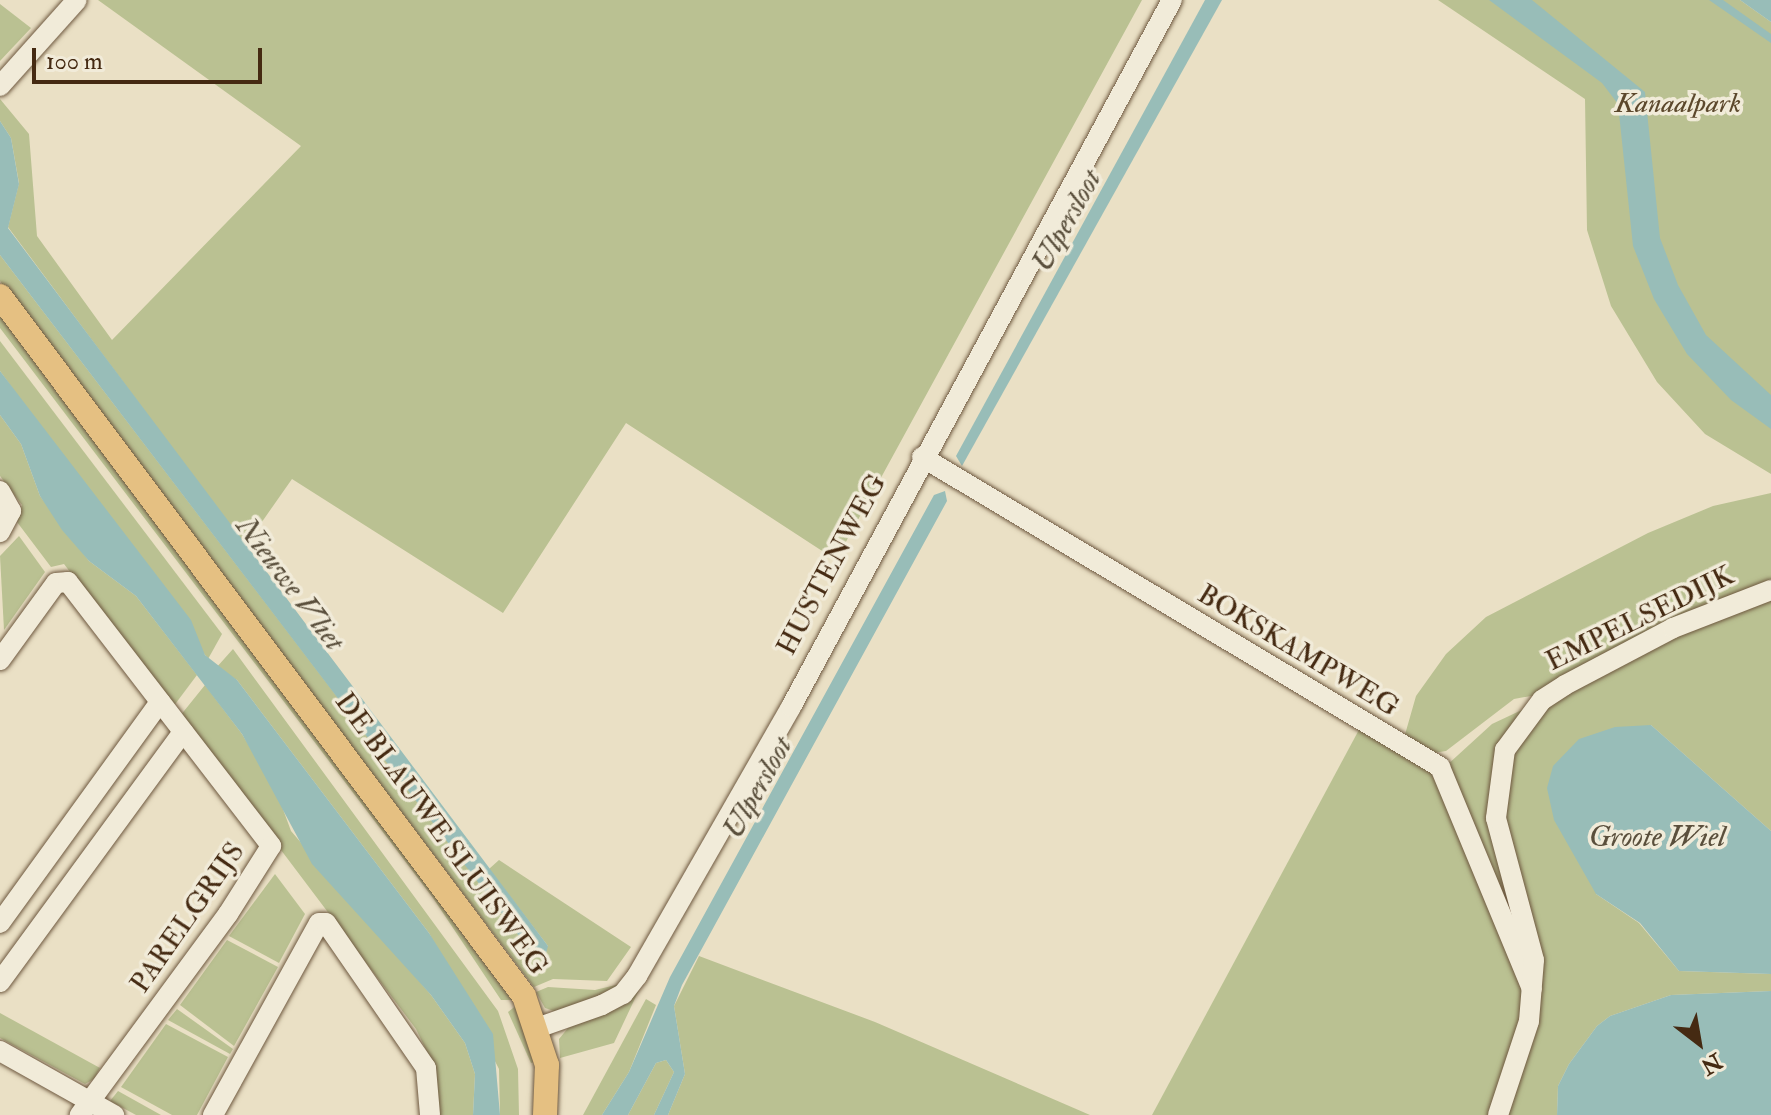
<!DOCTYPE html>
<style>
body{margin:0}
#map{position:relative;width:1771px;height:1115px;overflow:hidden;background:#eae0c5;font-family:"IM FELL Double Pica",serif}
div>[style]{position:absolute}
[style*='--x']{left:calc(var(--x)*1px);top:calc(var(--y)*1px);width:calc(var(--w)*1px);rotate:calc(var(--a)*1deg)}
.green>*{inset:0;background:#bac192}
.water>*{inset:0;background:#98bdb8}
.roads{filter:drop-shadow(0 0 2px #6e583f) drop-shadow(0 0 2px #6e583f)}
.minor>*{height:20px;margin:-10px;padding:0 10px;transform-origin:10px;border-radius:10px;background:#f1ebd9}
.major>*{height:24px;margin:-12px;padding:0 12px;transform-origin:12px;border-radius:12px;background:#e5c082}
span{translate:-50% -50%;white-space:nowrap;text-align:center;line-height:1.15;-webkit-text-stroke:7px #f1ebd9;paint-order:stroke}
.park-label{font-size:28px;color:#5c482c;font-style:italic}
.street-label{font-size:28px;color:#452a12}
.water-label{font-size:30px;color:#5a4f3c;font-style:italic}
.north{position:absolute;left:1659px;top:1003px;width:80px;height:80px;-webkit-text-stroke:6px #f1ebd9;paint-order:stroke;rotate:149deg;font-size:22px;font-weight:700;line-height:32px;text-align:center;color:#452a12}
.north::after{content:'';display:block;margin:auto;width:28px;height:36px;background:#452a12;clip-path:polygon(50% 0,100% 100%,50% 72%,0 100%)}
.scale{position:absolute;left:32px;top:48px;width:230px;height:36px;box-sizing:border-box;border:4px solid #452a12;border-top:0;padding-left:10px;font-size:24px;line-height:28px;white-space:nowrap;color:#452a12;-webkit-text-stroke:6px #f1ebd9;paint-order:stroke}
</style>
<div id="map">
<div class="green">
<i style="clip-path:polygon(98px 0,1142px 0,836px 560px,626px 423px,503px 613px,292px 479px,245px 546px,8px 227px,19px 183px,11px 138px,0 121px,0 99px,29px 134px,37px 236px,112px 340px,301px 146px)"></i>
<i style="clip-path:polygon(1438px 0,1740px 0,1771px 22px,1771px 474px,1705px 434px,1657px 382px,1611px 306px,1587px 230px,1585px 99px)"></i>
<i style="clip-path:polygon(0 4px,31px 28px,0 61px)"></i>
<i style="clip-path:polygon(0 255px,535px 956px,548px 946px,489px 869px,499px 860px,631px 947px,607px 981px,553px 979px,534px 987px,7px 291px,0 281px)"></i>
<i style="clip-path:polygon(0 311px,512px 1000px,501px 1000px,433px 898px,0 328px)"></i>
<i style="clip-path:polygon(0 341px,222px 634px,208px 659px,0 371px)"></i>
<i style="clip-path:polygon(0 415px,21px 444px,40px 496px,89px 561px,136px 596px,197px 675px,173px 707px,64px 564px,51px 567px,17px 522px,22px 505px,0 476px)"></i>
<i style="clip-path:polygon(1771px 493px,1771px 586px,1542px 694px,1514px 699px,1446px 751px,1433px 753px,1404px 738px,1416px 696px,1446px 654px,1486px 617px,1648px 533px,1713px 506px)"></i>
<i style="clip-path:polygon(19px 536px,45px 572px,4px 630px,0 556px)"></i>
<i style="clip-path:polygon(1771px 596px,1771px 831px,1651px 725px,1596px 894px,1639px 923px,1679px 971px,1771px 974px,1771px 991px,1671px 995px,1610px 1016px,1597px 1026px,1569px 1064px,1558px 1086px,1557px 1115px,1503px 1115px,1531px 1030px,1504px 819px,1508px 763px,1553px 698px,1718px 615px)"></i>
<i style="clip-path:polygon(233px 649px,498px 1011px,518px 1069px,519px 1115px,500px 1115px,499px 1069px,429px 933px,237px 680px,216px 668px)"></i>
<i style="clip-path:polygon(205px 685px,242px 734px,277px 793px,291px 831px,431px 995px,465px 1043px,475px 1074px,473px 1115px,436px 1115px,430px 1058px,416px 1029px,180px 716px)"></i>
<i style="clip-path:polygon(1530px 706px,1498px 754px,1520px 932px,1446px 766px,1492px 724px)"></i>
<i style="clip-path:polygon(1361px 726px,1436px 775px,1525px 999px,1491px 1115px,1152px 1115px)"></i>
<i style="clip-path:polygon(275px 874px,305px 914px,279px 963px,229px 936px)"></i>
<i style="clip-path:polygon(227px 940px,278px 967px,234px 1046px,180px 1005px)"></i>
<i style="clip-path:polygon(699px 956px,875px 1022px,1090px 1115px,668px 1115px,685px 1074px,674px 1006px)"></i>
<i style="clip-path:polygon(624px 983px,610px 994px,557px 1012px,545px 1008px,536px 992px,548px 987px,595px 990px)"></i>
<i style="clip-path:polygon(639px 990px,614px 1043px,560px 1058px,559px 1039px,568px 1028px,628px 1003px)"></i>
<i style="clip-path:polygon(646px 999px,656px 1005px,629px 1072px,602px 1115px,583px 1115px)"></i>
<i style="clip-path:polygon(517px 1005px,535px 1062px,531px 1063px,508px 1012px)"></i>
<i style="clip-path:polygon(177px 1009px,233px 1049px,230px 1054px,168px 1020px)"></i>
<i style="clip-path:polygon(0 1013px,100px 1068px,94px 1079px,85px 1084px,0 1038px)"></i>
<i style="clip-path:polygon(166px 1024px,228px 1057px,197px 1115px,172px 1115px,121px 1087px)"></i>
<i style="clip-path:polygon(666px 1060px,674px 1072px,654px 1115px,628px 1115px,656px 1063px)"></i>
<i style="clip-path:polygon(118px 1091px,161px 1115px,136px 1115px,110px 1101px)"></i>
</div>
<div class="water">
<i style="clip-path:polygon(1205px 0,1222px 0,962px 466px,956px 456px)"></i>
<i style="clip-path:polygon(1489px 0,1532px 0,1645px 92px,1660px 238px,1678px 285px,1706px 335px,1771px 395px,1771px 429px,1731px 400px,1687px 354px,1654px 299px,1633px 246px,1618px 104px,1602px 83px)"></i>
<i style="clip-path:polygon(1709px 0,1723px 0,1771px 34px,1771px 43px)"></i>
<i style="clip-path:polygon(1740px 0,1771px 0,1771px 22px)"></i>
<i style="clip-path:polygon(0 121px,11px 138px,19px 184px,8px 228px,548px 946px,545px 957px,535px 957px,0 255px)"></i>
<i style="clip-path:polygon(0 371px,191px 620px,205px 655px,237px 680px,429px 933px,493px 1034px,500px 1115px,473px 1115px,475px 1074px,465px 1043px,431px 995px,312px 864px,242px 734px,136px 596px,89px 561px,62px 530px,40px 496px,21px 444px,0 415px)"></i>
<i style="clip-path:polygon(945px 491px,947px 501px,682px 985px,674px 1006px,685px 1074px,668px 1115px,654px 1115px,674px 1072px,666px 1060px,656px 1063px,628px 1115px,602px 1115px,629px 1072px,670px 977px,934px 495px)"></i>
<i style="clip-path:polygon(1651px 725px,1771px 831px,1771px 974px,1679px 971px,1640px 923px,1596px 894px,1554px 820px,1547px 788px,1553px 766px,1579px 739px,1615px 727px)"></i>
<i style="clip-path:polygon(1771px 991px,1771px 1115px,1557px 1115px,1558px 1086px,1569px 1064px,1597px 1026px,1610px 1016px,1671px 995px)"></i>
</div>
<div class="roads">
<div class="minor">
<i style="--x:0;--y:86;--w:115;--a:-48.2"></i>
<i style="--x:922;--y:457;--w:604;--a:30.9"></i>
<i style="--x:1440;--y:767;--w:240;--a:67.5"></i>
<i style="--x:0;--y:491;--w:23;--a:61"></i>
<i style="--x:11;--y:511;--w:24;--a:118"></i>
<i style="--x:0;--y:660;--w:95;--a:-54"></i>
<i style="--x:56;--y:583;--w:12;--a:-5"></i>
<i style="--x:68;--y:582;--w:333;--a:52.4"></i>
<i style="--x:271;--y:846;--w:80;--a:122.3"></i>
<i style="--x:228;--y:914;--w:250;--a:126.4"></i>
<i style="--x:0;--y:923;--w:273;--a:-54.1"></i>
<i style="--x:0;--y:982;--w:310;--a:-53.8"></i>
<i style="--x:537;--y:1028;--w:69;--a:-19.5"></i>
<i style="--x:602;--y:1005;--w:24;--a:-28"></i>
<i style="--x:623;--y:994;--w:23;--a:-52"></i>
<i style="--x:637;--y:976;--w:310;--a:-60.2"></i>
<i style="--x:791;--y:707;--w:803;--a:-61.68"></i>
<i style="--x:0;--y:1051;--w:131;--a:29.3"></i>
<i style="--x:213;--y:1115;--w:219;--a:-61.1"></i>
<i style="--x:319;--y:923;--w:7;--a:0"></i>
<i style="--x:326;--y:923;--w:176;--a:55.4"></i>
<i style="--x:426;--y:1068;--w:47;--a:85.1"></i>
<i style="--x:1498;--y:1115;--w:99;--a:-71.7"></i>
<i style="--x:1529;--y:1021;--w:61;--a:-85.3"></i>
<i style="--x:1534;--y:960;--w:147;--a:-105"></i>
<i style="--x:1496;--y:818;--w:69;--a:-82.5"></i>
<i style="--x:1505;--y:750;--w:62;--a:-53.5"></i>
<i style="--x:1542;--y:700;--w:27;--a:-33"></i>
<i style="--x:1565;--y:685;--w:122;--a:-27.8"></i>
<i style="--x:1673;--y:628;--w:105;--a:-21.2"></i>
</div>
<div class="major">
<i style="--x:0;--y:296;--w:874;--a:53.18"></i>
<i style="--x:524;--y:996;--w:73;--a:71.6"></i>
<i style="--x:547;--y:1065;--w:50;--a:92.3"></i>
</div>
</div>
<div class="park-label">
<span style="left:1678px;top:104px">Kanaalpark</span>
</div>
<div class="street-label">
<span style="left:832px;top:565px;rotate:-62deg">HUSTENWEG</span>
<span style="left:1640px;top:619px;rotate:-26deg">EMPELSEDIJK</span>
<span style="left:1298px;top:651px;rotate:31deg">BOKSKAMPWEG</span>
<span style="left:441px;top:834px;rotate:54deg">DE BLAUWE SLUISWEG</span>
<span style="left:188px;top:918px;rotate:-55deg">PARELGRIJS</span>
</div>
<div class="water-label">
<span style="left:1067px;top:221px;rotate:-61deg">Ulpersloot</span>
<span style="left:290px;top:584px;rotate:53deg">Nieuwe Vliet</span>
<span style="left:758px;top:788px;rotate:-61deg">Ulpersloot</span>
<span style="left:1657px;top:837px">Groote Wiel</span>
</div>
<div class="north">N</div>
<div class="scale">100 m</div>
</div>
